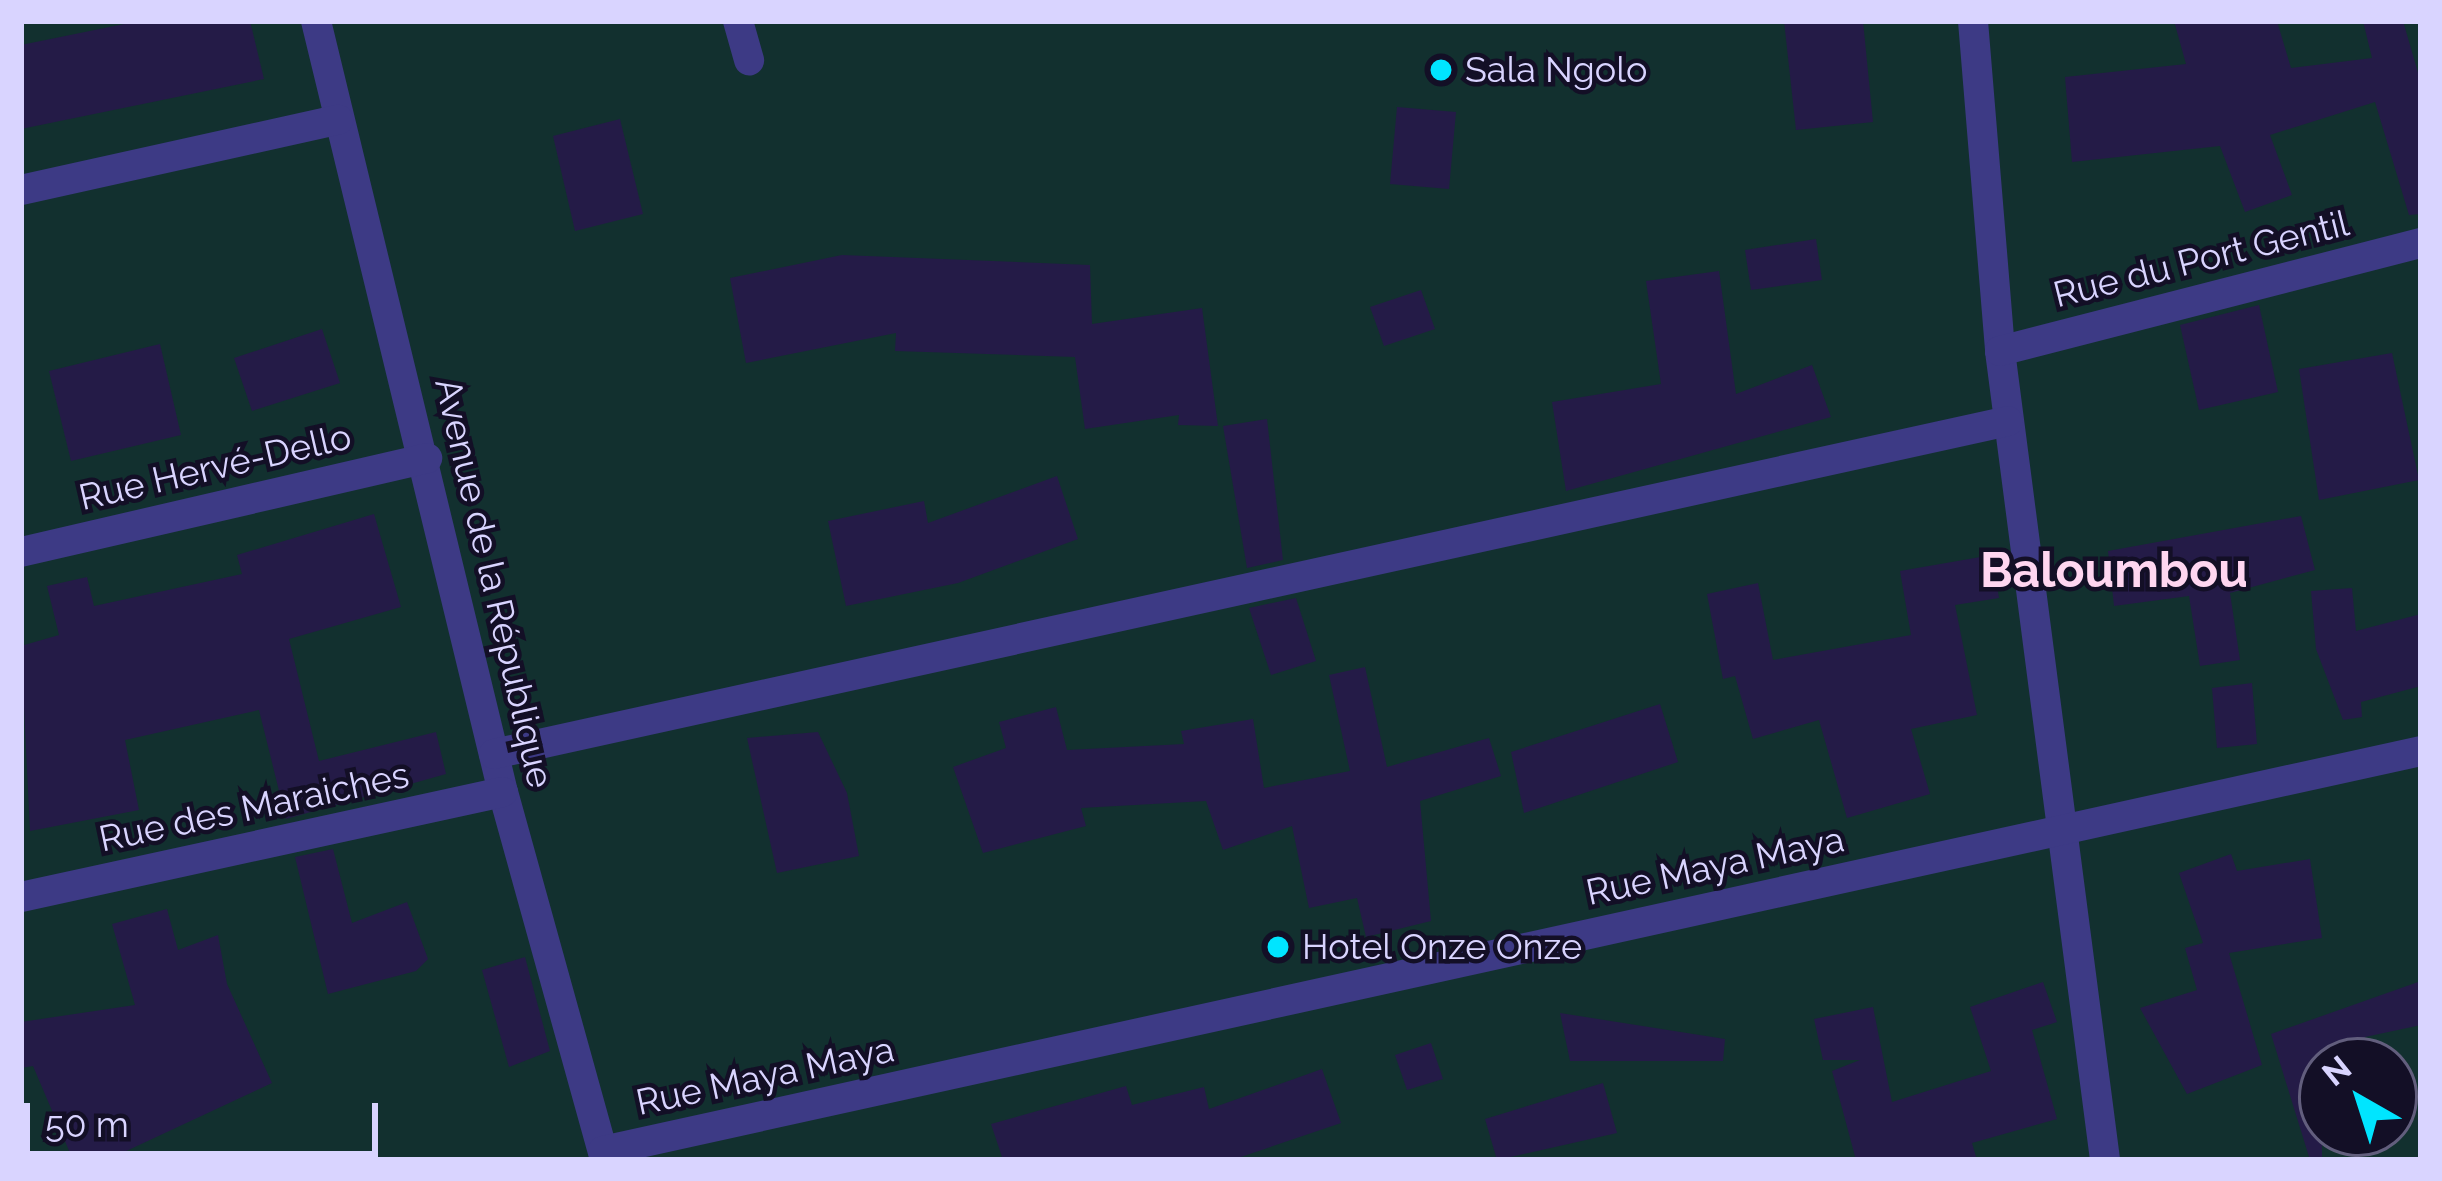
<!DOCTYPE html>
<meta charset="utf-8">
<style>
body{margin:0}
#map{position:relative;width:2442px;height:1181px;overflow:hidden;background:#130f26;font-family:Raleway,sans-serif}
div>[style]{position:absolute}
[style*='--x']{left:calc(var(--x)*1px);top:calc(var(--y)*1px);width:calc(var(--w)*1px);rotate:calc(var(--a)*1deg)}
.green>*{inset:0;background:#12302f}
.building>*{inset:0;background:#241b47}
.minor>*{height:30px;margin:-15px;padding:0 15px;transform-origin:15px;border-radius:15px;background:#3d3a85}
.dots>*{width:33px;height:33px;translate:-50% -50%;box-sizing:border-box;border:6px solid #130f26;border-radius:50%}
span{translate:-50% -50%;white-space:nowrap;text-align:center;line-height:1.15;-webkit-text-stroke:9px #130f26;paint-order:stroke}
.poi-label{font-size:36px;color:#d9d4ff}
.left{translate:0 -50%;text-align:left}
.street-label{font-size:36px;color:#d9d4ff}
.district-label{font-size:48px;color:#ffd6f0;font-weight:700}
.frame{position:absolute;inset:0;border:24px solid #d9d4ff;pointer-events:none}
.north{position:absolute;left:2298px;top:1037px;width:120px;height:120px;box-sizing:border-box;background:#130f26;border:3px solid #625e7d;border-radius:50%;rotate:321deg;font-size:33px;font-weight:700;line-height:48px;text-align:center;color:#d9d4ff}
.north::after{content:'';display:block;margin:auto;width:42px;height:54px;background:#00e5ff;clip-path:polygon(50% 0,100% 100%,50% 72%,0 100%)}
.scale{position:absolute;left:24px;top:1103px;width:354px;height:54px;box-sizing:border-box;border:6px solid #d9d4ff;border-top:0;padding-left:15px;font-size:36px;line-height:42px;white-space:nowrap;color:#d9d4ff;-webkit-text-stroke:9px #130f26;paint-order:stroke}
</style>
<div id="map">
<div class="green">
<i style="clip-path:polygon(evenodd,21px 21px,2421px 21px,2421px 1160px,21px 1160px,21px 21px,2322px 1061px,2394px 1061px,2394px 1133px,2322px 1133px,2322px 1061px)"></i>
</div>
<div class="building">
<i style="clip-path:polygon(139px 21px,250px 21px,264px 79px,21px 129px,21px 45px)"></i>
<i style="clip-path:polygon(1784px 21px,1863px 21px,1873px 122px,1796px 130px)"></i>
<i style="clip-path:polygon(2174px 21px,2277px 21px,2291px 68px,2372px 58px,2363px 21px,2403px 21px,2421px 83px,2421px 214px,2409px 215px,2375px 102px,2270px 135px,2292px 195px,2245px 212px,2220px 146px,2072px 162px,2065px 77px,2186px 64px)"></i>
<i style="clip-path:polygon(1397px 107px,1456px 112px,1449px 189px,1390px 184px)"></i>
<i style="clip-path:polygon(620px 119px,643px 214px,575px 231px,553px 136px)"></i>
<i style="clip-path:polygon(1816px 239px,1822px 280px,1751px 290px,1745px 250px)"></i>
<i style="clip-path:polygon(842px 255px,1090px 265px,1092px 324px,1202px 308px,1218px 426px,1178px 425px,1179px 415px,1085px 429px,1075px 357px,895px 351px,896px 333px,746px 363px,730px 278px)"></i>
<i style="clip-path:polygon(1719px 271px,1736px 394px,1812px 365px,1831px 417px,1566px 491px,1552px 402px,1661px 384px,1646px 281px)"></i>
<i style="clip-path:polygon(1421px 290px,1435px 329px,1384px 346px,1370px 307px)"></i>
<i style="clip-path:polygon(2259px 305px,2278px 392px,2199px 410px,2180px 325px)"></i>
<i style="clip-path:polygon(322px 329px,340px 383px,252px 411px,234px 358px)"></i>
<i style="clip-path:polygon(160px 344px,181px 435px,71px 461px,49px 371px)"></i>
<i style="clip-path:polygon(2392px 353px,2419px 480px,2319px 500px,2299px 369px)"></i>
<i style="clip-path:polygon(1267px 419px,1283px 560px,1247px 568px,1223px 426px)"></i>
<i style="clip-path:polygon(1057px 476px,1078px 539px,958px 583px,846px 606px,828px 521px,924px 501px,928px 523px)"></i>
<i style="clip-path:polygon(374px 514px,401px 607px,289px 639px,319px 761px,436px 732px,446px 774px,286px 819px,259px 710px,125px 740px,139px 810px,30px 831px,21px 646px,59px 635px,47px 586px,87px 577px,94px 606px,242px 574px,237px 555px)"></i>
<i style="clip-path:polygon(2301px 516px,2315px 570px,2230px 593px,2240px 660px,2200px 666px,2189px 596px,2114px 606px,2108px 551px)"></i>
<i style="clip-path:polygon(1992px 555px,1999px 598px,1955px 605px,1977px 715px,1911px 729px,1930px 794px,1847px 818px,1819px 720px,1753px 739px,1735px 676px,1723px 679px,1707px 594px,1758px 583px,1773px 660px,1911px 635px,1900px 571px)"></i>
<i style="clip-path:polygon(2352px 588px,2356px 631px,2421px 614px,2421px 686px,2361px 702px,2362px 717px,2343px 720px,2316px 649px,2311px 591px)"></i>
<i style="clip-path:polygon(1296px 598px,1316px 661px,1271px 675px,1249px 608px)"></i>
<i style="clip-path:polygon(1365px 667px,1387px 767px,1489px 738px,1501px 776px,1420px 801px,1431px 921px,1366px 937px,1357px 898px,1309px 908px,1292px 826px,1223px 850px,1206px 801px,1081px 808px,1086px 826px,983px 853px,953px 767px,1006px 748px,999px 722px,1056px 707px,1067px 750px,1184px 744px,1181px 731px,1253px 719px,1264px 788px,1350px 771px,1329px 675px)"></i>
<i style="clip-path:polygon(2252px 683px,2257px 744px,2217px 748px,2212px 688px)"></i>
<i style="clip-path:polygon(1660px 704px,1678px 762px,1524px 813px,1511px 752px)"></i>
<i style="clip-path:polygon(818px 732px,847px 793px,859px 856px,777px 873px,747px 738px)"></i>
<i style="clip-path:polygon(333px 849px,352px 923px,407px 902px,428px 959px,416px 971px,328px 994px,295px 857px)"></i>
<i style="clip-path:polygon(2231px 854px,2237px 871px,2310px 859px,2322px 938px,2229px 953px,2262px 1065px,2187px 1094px,2140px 1008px,2197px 990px,2185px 948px,2203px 943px,2179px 873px)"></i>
<i style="clip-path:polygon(167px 909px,178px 950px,218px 935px,227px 984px,272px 1083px,107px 1160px,73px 1160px,33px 1066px,21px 1068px,21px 1022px,135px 1005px,112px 924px)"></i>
<i style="clip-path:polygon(525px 957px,550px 1051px,509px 1067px,482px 970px)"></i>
<i style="clip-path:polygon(2421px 981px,2421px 1025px,2365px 1037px,2373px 1061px,2322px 1061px,2322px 1160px,2310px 1160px,2271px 1034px)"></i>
<i style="clip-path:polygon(2043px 982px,2057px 1022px,2032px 1030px,2057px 1119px,1972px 1143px,1977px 1160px,1856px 1160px,1832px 1071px,1860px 1060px,1823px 1060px,1814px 1019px,1873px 1007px,1892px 1102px,1991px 1071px,1970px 1007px)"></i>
<i style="clip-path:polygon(1560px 1013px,1725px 1039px,1723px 1061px,1570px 1061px)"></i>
<i style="clip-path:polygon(1431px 1043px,1443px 1079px,1407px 1090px,1395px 1055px)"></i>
<i style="clip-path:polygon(1322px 1069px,1341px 1123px,1232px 1160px,1003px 1160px,991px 1124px,1126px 1086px,1132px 1105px,1204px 1087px,1209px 1109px)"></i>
<i style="clip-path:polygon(1603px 1083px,1617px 1133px,1497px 1160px,1485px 1119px)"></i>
</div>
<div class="minor">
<i style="--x:316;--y:21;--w:793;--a:76.37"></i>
<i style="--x:503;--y:792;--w:382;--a:74.5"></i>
<i style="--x:738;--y:21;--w:41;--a:74.2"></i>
<i style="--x:1973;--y:21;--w:331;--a:85.3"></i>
<i style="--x:2000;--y:351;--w:816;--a:82.6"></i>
<i style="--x:21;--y:190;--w:325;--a:-12.5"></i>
<i style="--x:2000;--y:351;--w:435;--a:-14.4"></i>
<i style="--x:21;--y:552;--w:417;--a:-13"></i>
<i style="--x:494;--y:754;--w:1550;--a:-12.4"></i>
<i style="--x:21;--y:897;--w:493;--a:-12.3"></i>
<i style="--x:603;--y:1151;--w:1861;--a:-12.41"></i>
</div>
<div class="dots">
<i style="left:1441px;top:70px;background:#00e5ff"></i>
<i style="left:1278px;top:947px;background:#00e5ff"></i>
</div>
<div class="poi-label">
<span class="left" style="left:1465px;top:70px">Sala Ngolo</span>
<span class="left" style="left:1302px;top:947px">Hotel Onze Onze</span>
</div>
<div class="street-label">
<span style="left:2201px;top:259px;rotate:-14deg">Rue du Port Gentil</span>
<span style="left:215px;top:467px;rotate:-13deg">Rue Hervé-Dello</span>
<span style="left:494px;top:583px;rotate:77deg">Avenue de la République</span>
<span style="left:254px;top:807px;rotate:-12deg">Rue des Maraiches</span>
<span style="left:1715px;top:866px;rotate:-12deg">Rue Maya Maya</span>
<span style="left:765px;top:1076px;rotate:-12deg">Rue Maya Maya</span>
</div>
<div class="district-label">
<span style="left:2114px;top:571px">Baloumbou</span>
</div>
<div class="frame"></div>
<div class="north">N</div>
<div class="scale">50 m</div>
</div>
